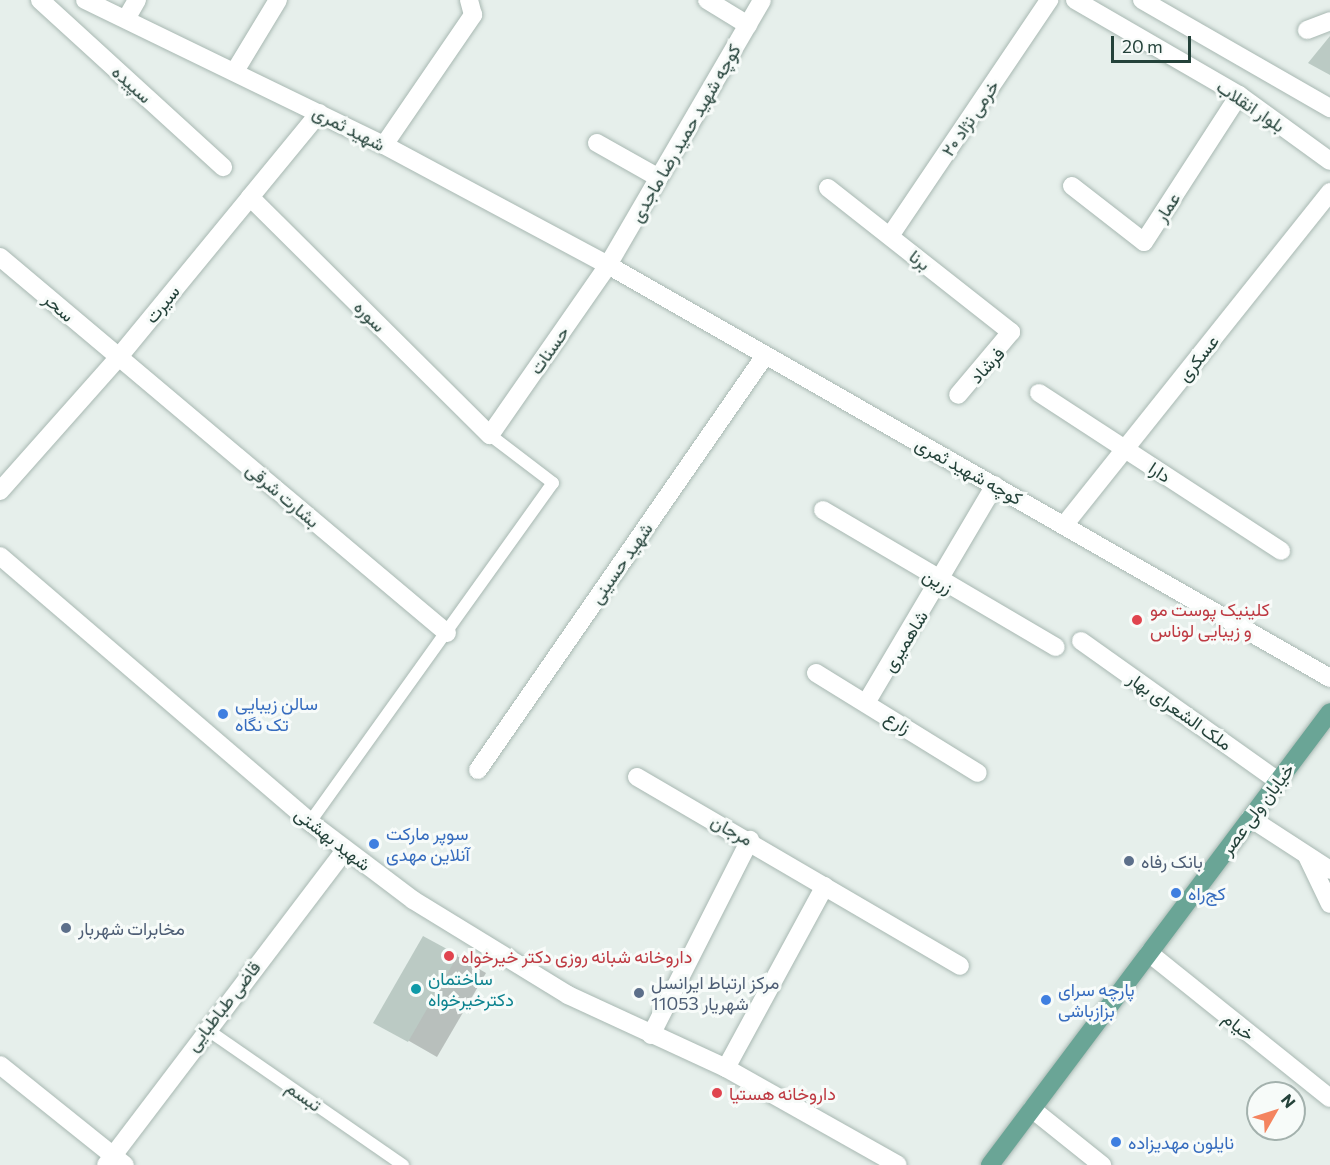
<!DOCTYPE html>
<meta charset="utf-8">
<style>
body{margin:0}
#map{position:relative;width:1330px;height:1165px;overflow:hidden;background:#e6efeb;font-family:Commissioner,Vazirmatn,sans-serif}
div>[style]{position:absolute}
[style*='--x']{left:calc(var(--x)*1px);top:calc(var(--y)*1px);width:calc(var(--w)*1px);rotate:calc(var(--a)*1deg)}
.shadow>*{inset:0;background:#0003}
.building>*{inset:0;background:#bbcac4}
.roads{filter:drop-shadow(0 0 2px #a8b8b2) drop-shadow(0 0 2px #a8b8b2)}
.lane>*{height:12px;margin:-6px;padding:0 6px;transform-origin:6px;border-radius:6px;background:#fff}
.street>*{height:18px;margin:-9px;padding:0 9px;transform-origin:9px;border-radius:9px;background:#fff}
.secondary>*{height:18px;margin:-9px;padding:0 9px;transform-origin:9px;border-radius:9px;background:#fff}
.primary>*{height:18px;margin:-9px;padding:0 9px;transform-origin:9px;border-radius:9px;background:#6aa596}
.dots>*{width:16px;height:16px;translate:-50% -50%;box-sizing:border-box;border:3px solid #f7fbf9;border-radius:50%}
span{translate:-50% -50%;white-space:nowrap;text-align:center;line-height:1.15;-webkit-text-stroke:6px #f7fbf9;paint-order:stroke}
.street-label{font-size:18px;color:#24423a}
.health-label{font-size:18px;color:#be3a42}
.left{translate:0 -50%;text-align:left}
.shop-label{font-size:18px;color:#366cbe}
.service-label{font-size:18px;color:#4e5e75}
.culture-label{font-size:18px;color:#0d838f}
.north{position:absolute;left:1246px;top:1081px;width:60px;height:60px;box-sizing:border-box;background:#f7fbf9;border:2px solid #a3b1ad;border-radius:50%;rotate:51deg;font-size:16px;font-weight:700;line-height:24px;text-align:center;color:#24423a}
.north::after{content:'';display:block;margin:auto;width:21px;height:27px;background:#f4845f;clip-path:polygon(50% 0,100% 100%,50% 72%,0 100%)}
.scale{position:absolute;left:1111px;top:36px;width:80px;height:27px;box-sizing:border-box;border:3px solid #24423a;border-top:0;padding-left:8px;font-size:18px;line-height:21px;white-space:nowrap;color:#24423a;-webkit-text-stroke:4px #f7fbf9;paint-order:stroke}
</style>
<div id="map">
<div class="shadow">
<i style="clip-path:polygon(1330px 38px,1330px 73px,1310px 62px)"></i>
<i style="clip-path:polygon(457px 956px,486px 973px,437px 1057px,376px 1022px)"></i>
</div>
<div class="building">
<i style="clip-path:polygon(1330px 36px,1330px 75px,1308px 63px)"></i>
<i style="clip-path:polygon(423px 936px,458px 955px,408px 1042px,373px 1023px)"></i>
</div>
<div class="roads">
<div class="lane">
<i style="--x:310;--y:822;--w:417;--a:-54.4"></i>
<i style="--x:553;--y:483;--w:79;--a:-142.7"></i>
<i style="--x:205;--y:1028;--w:241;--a:34.7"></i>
</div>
<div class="street">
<i style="--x:40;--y:0;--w:248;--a:42.4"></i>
<i style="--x:85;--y:0;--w:332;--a:25.9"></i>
<i style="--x:384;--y:145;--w:254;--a:28.2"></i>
<i style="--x:608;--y:265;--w:832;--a:29.77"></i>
<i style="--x:707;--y:0;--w:48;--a:31.4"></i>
<i style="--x:126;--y:19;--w:22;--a:-60"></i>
<i style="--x:1307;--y:30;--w:25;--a:-21"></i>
<i style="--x:235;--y:71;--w:83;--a:-58.8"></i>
<i style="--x:597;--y:143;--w:71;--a:29.4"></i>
<i style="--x:384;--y:145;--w:158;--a:-55.6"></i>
<i style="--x:473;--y:15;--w:16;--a:-105"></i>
<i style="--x:1072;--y:186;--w:91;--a:37.9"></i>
<i style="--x:1144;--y:242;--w:175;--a:-57.1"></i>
<i style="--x:828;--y:188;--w:233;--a:38.2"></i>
<i style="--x:1011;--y:332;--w:82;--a:130.1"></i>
<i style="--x:250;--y:197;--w:338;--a:44.8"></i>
<i style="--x:490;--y:435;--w:207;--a:-55.2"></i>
<i style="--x:608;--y:265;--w:306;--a:-59.8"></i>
<i style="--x:890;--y:236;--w:285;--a:-56"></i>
<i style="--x:0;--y:257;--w:584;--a:40.07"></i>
<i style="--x:1039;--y:393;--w:289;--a:33.1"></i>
<i style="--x:0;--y:491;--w:178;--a:-48.4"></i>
<i style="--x:118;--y:358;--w:317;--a:-50.6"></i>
<i style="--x:823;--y:510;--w:270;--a:30.5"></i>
<i style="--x:1065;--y:524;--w:425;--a:-51.4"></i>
<i style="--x:1081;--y:641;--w:242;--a:35.4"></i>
<i style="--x:816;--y:673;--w:190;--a:31.7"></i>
<i style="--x:866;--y:703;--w:253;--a:-59.4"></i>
<i style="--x:478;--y:770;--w:502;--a:-55.3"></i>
<i style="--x:637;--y:777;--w:374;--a:30.3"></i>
<i style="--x:1250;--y:818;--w:95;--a:33"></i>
<i style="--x:1307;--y:856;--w:53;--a:64.4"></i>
<i style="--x:1149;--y:953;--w:232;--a:38.7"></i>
<i style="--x:651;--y:1035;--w:219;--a:-63.1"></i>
<i style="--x:0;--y:1065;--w:160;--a:38.7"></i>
<i style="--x:726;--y:1068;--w:207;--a:-61.5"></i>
<i style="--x:1032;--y:1109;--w:90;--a:38.7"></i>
<i style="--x:106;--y:1165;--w:395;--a:-52.8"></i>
</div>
<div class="secondary">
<i style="--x:1075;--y:0;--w:190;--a:30.1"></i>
<i style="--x:1239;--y:95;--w:112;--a:36"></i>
<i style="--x:1142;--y:0;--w:217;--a:29.9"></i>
<i style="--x:0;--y:556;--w:408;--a:40.6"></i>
<i style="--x:310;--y:822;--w:129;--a:37.1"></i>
<i style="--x:413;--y:900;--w:182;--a:31.5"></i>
<i style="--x:568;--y:995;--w:174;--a:24.8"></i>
<i style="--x:726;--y:1068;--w:197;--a:29.4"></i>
</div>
<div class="primary">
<i style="--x:990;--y:1165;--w:566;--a:-53.11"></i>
</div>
</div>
<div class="dots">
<i style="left:1137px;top:620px;background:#e0444e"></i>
<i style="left:223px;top:714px;background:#3f7fe0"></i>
<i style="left:374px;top:844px;background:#3f7fe0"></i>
<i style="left:1129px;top:861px;background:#5c6f8a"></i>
<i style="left:1176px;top:893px;background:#3f7fe0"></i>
<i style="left:66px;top:928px;background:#5c6f8a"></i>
<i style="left:449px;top:956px;background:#e0444e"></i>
<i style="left:416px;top:989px;background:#0f9aa8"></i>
<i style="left:639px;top:993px;background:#5c6f8a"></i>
<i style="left:1046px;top:1000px;background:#3f7fe0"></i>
<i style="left:717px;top:1093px;background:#e0444e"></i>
<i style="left:1116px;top:1142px;background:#3f7fe0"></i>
</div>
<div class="street-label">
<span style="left:132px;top:84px;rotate:42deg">سپیده</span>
<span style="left:1251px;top:106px;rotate:34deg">بلوار انقلاب</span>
<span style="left:970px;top:118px;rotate:-56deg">خرمی نژاد ۲۰</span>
<span style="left:349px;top:128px;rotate:27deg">شهید ثمری</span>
<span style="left:685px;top:133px;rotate:-60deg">کوچه شهید حمید رضا ماجدی</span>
<span style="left:1167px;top:207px;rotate:-57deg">عمار</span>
<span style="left:920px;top:260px;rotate:38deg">برنا</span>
<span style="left:162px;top:304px;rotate:-51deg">سیرت</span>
<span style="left:59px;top:307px;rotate:41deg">سحر</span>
<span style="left:370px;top:316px;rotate:45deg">سوره</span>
<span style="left:549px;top:350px;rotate:-55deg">حسنات</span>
<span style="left:1198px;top:358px;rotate:-51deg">عسکری</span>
<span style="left:987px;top:365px;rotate:-47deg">فرشاد</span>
<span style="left:969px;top:471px;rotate:29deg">کوچه شهید ثمری</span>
<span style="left:1160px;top:472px;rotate:33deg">دارا</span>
<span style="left:283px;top:495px;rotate:40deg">بشارت شرقی</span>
<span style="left:621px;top:563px;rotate:-55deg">شهید حسینی</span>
<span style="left:938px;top:581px;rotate:31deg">زرین</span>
<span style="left:905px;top:641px;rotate:-58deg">شاهمیری</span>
<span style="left:1180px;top:711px;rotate:35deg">ملک الشعرای بهار</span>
<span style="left:898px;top:722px;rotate:32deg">زارع</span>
<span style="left:1257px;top:809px;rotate:-53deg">خیابان ولی عصر</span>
<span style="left:732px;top:830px;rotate:29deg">مرجان</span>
<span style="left:333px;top:839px;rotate:38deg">شهید بهشتی</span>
<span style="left:223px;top:1006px;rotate:-52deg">قاضی طباطبایی</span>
<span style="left:1239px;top:1026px;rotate:39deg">خیام</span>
<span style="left:304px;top:1096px;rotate:35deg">تبسم</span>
</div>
<div class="health-label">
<span class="left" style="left:1150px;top:620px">کلینیک پوست مو<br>و زیبایی لوناس</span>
<span class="left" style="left:461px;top:956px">داروخانه شبانه روزی دکتر خیرخواه</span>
<span class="left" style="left:729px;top:1093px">داروخانه هستیا</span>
</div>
<div class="shop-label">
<span class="left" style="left:235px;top:714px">سالن زیبایی<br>تک نگاه</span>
<span class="left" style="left:386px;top:844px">سوپر مارکت<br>آنلاین مهدی</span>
<span class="left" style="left:1188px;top:893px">کج‌راه</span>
<span class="left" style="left:1058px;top:1000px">پارچه سرای<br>بزازباشی</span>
<span class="left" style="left:1128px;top:1142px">نایلون مهدیزاده</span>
</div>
<div class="service-label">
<span class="left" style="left:1141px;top:861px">بانک رفاه</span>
<span class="left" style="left:78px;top:928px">مخابرات شهربار</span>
<span class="left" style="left:651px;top:993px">مرکز ارتباط ایرانسل<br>11053 شهریار</span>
</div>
<div class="culture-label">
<span class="left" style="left:428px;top:989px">ساختمان<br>دکترخیرخواه</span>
</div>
<div class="north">N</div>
<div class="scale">20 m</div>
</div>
